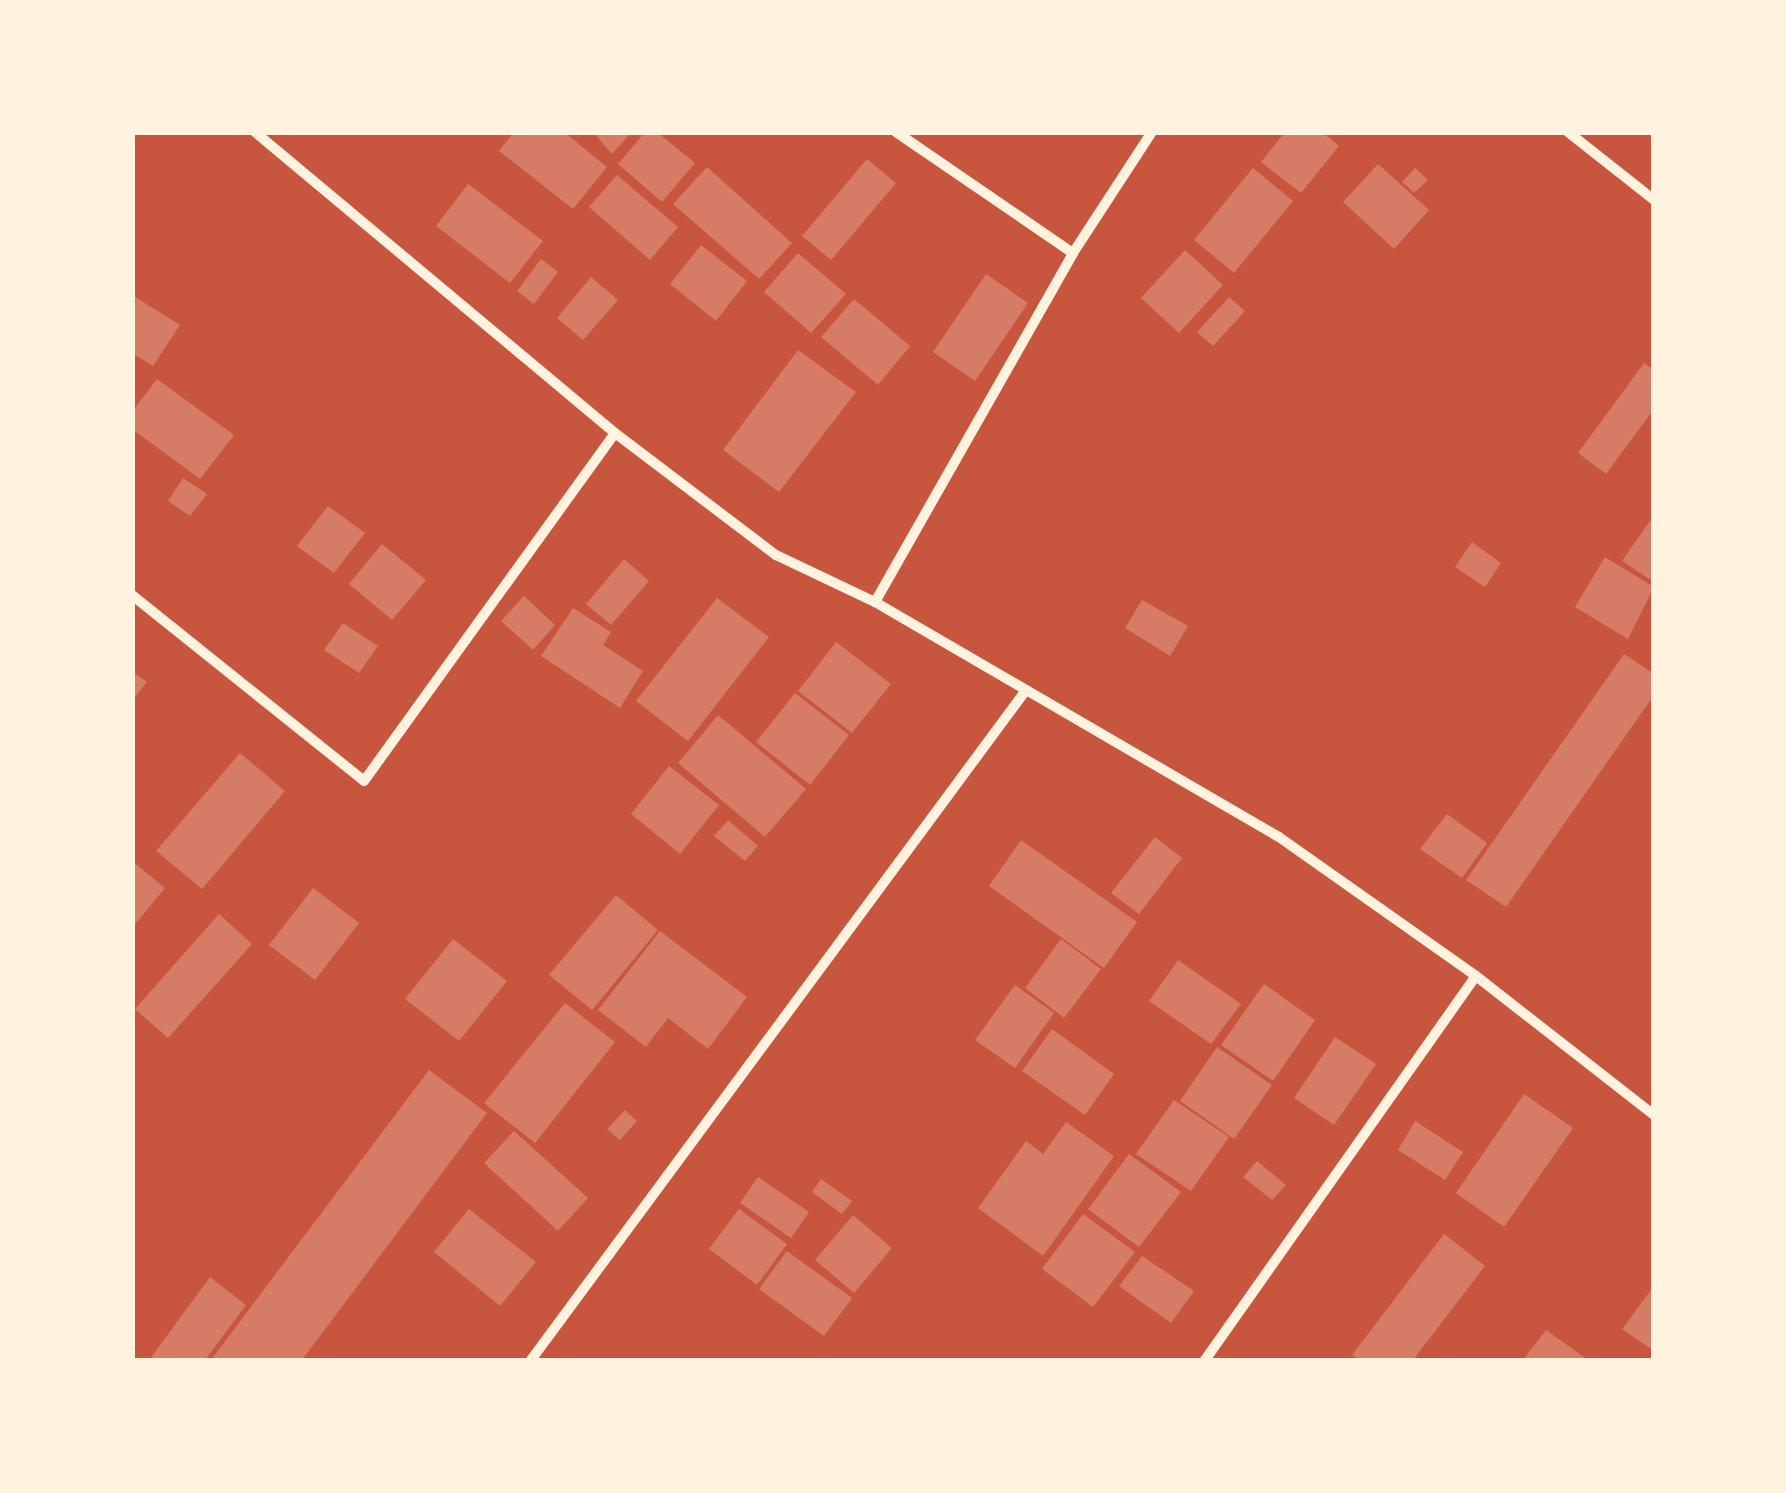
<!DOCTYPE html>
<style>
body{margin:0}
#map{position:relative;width:1786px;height:1493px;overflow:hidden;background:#c8553d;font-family:Jost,sans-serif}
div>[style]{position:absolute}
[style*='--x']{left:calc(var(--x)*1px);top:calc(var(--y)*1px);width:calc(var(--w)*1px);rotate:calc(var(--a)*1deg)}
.building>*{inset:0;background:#d67c66}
.minor>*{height:10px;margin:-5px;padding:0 5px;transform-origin:5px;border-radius:5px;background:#fff3e0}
span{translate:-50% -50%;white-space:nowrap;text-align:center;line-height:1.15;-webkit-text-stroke:8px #fff3e0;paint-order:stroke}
.frame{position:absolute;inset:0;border:135px solid #fff3e0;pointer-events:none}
</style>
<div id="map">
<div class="building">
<i style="clip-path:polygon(514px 132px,564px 132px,607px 167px,573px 209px,499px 151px)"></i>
<i style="clip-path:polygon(593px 132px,632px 132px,612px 154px)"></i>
<i style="clip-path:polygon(645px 132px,657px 132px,695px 163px,662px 202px,618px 164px)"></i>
<i style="clip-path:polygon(1285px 132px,1322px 132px,1339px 146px,1301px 193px,1261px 162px)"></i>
<i style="clip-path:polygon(867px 159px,896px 183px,831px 260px,802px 236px)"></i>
<i style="clip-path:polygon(1378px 164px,1429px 210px,1394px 249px,1343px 202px)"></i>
<i style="clip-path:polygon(707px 167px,792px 243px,759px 279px,673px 204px)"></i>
<i style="clip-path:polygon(1253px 168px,1293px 201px,1234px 273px,1194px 240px)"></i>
<i style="clip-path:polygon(1415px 168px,1428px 180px,1414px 193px,1402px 182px)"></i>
<i style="clip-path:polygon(617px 175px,678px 227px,650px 260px,589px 207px)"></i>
<i style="clip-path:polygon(468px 184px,543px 241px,510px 283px,436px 226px)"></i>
<i style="clip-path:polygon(701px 245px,747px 281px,716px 321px,670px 284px)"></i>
<i style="clip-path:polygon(1185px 250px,1223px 285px,1179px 333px,1141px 298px)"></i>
<i style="clip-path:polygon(798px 253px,846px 294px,811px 333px,764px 292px)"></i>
<i style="clip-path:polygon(541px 259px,558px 272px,534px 304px,517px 291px)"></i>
<i style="clip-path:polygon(986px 274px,1028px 303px,975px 381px,933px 352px)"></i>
<i style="clip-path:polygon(591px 277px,618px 300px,583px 340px,557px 318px)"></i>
<i style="clip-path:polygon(132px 295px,180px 325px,153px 366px,132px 353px)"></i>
<i style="clip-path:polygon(1229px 297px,1245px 311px,1213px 346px,1197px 332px)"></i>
<i style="clip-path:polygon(854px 299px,910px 346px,878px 385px,821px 337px)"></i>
<i style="clip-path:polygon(798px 350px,856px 392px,779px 492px,723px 450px)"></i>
<i style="clip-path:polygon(1644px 363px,1654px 370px,1654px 409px,1606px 474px,1578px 453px)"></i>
<i style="clip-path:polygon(157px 379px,234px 435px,200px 479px,132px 429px,132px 412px)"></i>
<i style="clip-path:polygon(183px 478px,207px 494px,190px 516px,168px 501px)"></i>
<i style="clip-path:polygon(328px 506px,365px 533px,334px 573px,297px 546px)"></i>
<i style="clip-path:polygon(1654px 515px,1654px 582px,1622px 561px)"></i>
<i style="clip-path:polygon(1472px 542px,1501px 563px,1485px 587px,1455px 567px)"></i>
<i style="clip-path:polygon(382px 544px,426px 580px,392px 620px,349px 584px)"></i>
<i style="clip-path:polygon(1605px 557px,1654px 587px,1628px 639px,1575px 607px)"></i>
<i style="clip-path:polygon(624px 559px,649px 581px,611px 625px,586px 604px)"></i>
<i style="clip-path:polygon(524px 596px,555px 625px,533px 650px,501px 621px)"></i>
<i style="clip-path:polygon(717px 598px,769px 637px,688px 741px,636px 701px)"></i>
<i style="clip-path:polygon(1142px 600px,1188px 626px,1170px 656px,1125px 628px)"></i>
<i style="clip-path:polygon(573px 608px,611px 632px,603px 645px,643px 671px,620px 708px,541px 656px)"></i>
<i style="clip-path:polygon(343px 623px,378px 646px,359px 673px,324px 650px)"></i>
<i style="clip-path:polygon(836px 642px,891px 684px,852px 733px,798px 691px)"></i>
<i style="clip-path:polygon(1624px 654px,1654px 674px,1654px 695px,1506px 907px,1466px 880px)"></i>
<i style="clip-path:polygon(132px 671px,147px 682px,132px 701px)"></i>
<i style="clip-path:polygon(795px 693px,849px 735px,810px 785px,756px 742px)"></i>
<i style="clip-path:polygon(718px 715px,806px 789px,765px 837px,678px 763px)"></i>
<i style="clip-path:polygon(240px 753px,285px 791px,202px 889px,156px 851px)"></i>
<i style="clip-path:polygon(669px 766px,719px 805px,680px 854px,631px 814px)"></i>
<i style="clip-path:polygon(1447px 814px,1487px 843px,1462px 878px,1420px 849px)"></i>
<i style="clip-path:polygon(728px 820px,758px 846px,745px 861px,714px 836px)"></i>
<i style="clip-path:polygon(1155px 837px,1182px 858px,1139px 914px,1111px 893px)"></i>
<i style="clip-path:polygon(1021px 840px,1137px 922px,1104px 968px,989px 886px)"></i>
<i style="clip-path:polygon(132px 861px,165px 888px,132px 928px)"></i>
<i style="clip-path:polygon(313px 888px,359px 923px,315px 980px,269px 945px)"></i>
<i style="clip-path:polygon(616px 895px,658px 930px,592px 1010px,549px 975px)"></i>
<i style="clip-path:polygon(219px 914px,252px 944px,168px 1038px,135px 1009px)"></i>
<i style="clip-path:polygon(660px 931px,747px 997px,708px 1049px,668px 1018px,646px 1047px,598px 1010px)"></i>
<i style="clip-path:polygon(453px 939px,507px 981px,459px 1041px,405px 999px)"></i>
<i style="clip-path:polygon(1061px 939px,1101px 969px,1064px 1018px,1025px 988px)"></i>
<i style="clip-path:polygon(1178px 960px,1241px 1004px,1211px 1044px,1149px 1001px)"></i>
<i style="clip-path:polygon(1264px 984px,1315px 1020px,1273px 1081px,1221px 1045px)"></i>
<i style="clip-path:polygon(1015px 985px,1054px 1013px,1015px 1068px,975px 1040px)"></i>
<i style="clip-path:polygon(565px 1003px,615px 1042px,535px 1143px,484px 1103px)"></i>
<i style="clip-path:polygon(1052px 1029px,1114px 1074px,1085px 1115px,1022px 1071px)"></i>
<i style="clip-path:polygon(1335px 1037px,1376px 1064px,1334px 1125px,1294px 1098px)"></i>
<i style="clip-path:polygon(1217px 1047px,1272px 1085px,1234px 1139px,1180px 1101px)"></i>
<i style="clip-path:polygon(429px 1070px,487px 1113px,302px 1360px,211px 1360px)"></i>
<i style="clip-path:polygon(1524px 1094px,1573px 1128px,1504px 1227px,1456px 1193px)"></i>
<i style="clip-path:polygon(1174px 1100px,1229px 1137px,1191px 1191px,1136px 1154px)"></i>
<i style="clip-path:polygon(625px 1110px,637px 1121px,620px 1140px,607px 1129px)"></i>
<i style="clip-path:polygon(1415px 1121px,1463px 1152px,1445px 1180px,1398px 1150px)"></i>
<i style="clip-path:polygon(1066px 1122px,1114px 1156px,1043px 1256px,978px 1208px,1026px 1141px,1043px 1154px)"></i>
<i style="clip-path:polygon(514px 1131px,588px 1198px,558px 1231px,484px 1163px)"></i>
<i style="clip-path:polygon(1129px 1154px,1181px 1192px,1139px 1247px,1088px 1209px)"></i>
<i style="clip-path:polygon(1257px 1161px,1286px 1185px,1272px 1200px,1243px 1177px)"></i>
<i style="clip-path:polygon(758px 1177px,809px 1212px,791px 1238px,740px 1203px)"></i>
<i style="clip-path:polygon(821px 1179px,852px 1201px,842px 1214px,812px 1192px)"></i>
<i style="clip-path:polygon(469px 1209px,536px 1262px,500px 1306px,434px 1252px)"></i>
<i style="clip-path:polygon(739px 1209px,787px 1244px,757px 1285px,709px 1249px)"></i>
<i style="clip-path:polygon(1083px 1214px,1135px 1252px,1093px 1307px,1042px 1269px)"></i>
<i style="clip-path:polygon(853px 1215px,892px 1248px,854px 1293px,815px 1260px)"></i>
<i style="clip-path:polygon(1444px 1234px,1485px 1266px,1413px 1360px,1359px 1360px,1352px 1355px)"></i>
<i style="clip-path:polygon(787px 1251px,852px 1298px,824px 1336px,759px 1289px)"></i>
<i style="clip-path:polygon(1142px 1256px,1194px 1291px,1171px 1323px,1119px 1286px)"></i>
<i style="clip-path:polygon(210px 1277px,246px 1305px,205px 1360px,149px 1360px)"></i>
<i style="clip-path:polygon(1654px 1286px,1654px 1351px,1622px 1329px)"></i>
<i style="clip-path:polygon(1546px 1330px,1584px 1357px,1581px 1360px,1523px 1360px)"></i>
</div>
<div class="minor">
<i style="--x:255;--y:132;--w:469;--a:39.9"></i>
<i style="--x:615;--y:433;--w:202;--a:37.2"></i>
<i style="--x:776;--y:555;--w:110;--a:25.4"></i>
<i style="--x:875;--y:602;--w:467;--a:30.2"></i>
<i style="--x:1279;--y:837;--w:241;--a:35.2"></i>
<i style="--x:1476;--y:976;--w:226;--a:38"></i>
<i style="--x:896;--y:132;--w:214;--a:34.4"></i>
<i style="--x:1568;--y:132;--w:110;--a:38.3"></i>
<i style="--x:132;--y:595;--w:297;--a:38.7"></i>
<i style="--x:364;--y:781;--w:429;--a:-54.2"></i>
<i style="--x:875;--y:602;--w:401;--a:-60.4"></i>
<i style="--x:1073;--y:253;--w:145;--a:-56.9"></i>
<i style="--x:531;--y:1360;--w:833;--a:-53.54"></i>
<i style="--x:1205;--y:1360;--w:470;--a:-54.8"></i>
</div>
<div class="frame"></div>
</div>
